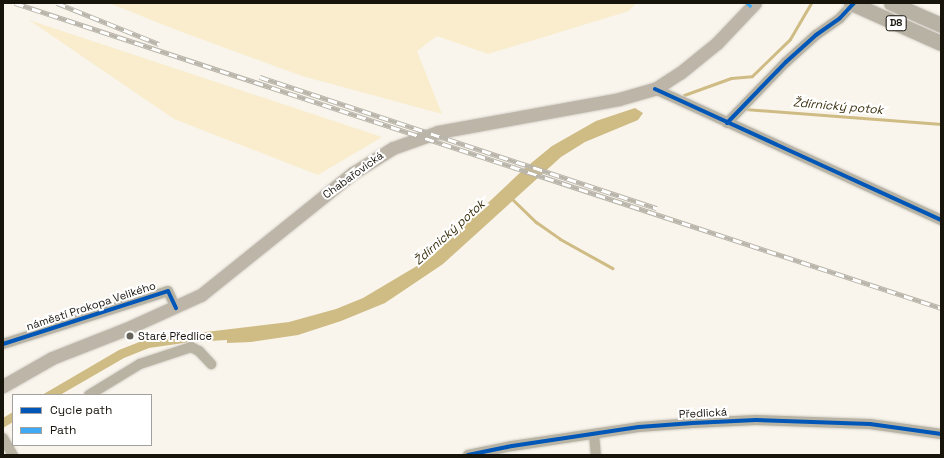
<!DOCTYPE html>
<meta charset="utf-8">
<style>
body{margin:0}
#map{position:relative;width:944px;height:458px;overflow:hidden;background:#f9f5ec;font-family:"Space Grotesk",sans-serif}
div>[style]{position:absolute}
[style*='--x']{left:calc(var(--x)*1px);top:calc(var(--y)*1px);width:calc(var(--w)*1px);rotate:calc(var(--a)*1deg)}
.green>*{inset:0;background:#f9edce}
.water>*{inset:0;background:#cfbb84}
.stream>*{height:3px;margin:-1.5px;padding:0 1.5px;transform-origin:1.5px;border-radius:1.5px;background:#cfbb84}
.roads{filter:drop-shadow(0 0 1px #d4d0c9) drop-shadow(0 0 1px #d4d0c9)}
.minor>*{height:10px;margin:-5px;padding:0 5px;transform-origin:5px;border-radius:5px;background:#b8b3a3}
.major>*{height:13px;margin:-6.5px;padding:0 6.5px;transform-origin:6.5px;border-radius:6.5px;background:#bcb5a8}
.highway>*{height:15px;margin:-7.5px;padding:0 7.5px;transform-origin:7.5px;border-radius:7.5px;background:#b8b2a5}
.rail>*{height:4.5px;margin-top:-2.25px;transform-origin:0;background:repeating-linear-gradient(90deg,#fff 0 9px,#b9b5ab 0 18px);box-sizing:border-box;border-block:1px solid #b9b5ab}
.bridges{filter:drop-shadow(0 0 1px #d4d0c9) drop-shadow(0 0 1px #d4d0c9)}
.highway-bridge>*{height:15px;margin:-7.5px;padding:0 7.5px;transform-origin:7.5px;border-radius:7.5px;background:#b8b2a5}
.quiet>*{height:3px;margin-top:-1.5px;transform-origin:0;background:repeating-linear-gradient(90deg,#3fa9f5 0 6px,transparent 0 9px)}
.cycleway>*{height:4px;margin:-2px;padding:0 2px;transform-origin:2px;border-radius:2px;background:#0057b8}
.dots>*{width:11px;height:11px;translate:-50% -50%;box-sizing:border-box;border:2px solid #fff;border-radius:50%}
span{translate:-50% -50%;white-space:nowrap;text-align:center;line-height:1.15;-webkit-text-stroke:4px #fff;paint-order:stroke}
.shield-label span{padding:1px 3px;background:#fff;border:1px solid;border-radius:3px;-webkit-text-stroke-width:0}
.shield-label{font-size:10px;color:#17140c;font-weight:700}
.street-label{font-size:11px;color:#17140c}
.poi-label{font-size:11px;color:#17140c}
.left{translate:0 -50%;text-align:left}
.water-label{font-size:12px;color:#382d0b;font-style:italic}
.frame{position:absolute;inset:0;border:4px solid #17140c;pointer-events:none}
.legend{position:absolute;left:12px;top:394px;width:140px;height:52px;box-sizing:border-box;background:#fff;border:1px solid #a2a19e;margin:0;padding:5px 7px;list-style:none;font-size:12px;color:#17140c}
.legend li{display:flex;align-items:center;gap:8px;height:20px}
.legend b{width:20px;border:1px solid #a2a19e}
</style>
<div id="map">
<div class="green">
<i style="clip-path:polygon(109px 3px,636px 3px,629px 11px,488px 54px,437px 36px,417px 51px,442px 114px,302px 76px,179px 31px)"></i>
<i style="clip-path:polygon(29px 20px,382px 137px,318px 175px,174px 119px)"></i>
</div>
<div class="water">
<i style="clip-path:polygon(635px 108px,643px 113px,638px 120px,585px 142px,561px 157px,443px 264px,385px 303px,341px 321px,298px 335px,251px 342px,227px 343px,227px 340px,191px 342px,149px 348px,124px 358px,60px 395px,42px 395px,119px 350px,147px 339px,289px 322px,336px 309px,363px 298px,427px 260px,524px 169px,552px 146px,596px 121px)"></i>
<i style="clip-path:polygon(13px 412px,13px 422px,3px 428px,3px 418px)"></i>
</div>
<div class="stream">
<i style="--x:684;--y:95;--w:50;--a:-19.9"></i>
<i style="--x:731;--y:78;--w:21;--a:-5"></i>
<i style="--x:752;--y:76;--w:53;--a:-44.2"></i>
<i style="--x:790;--y:39;--w:42;--a:-59.7"></i>
<i style="--x:745;--y:109;--w:197;--a:4.4"></i>
<i style="--x:511;--y:198;--w:35;--a:44"></i>
<i style="--x:536;--y:222;--w:29;--a:35"></i>
<i style="--x:560;--y:239;--w:60;--a:29.1"></i>
</div>
<div class="roads">
<div class="minor">
<i style="--x:655;--y:89;--w:315;--a:24.6"></i>
<i style="--x:727;--y:123;--w:85;--a:-46"></i>
<i style="--x:786;--y:62;--w:40;--a:-42"></i>
<i style="--x:816;--y:35;--w:29;--a:-35"></i>
<i style="--x:840;--y:18;--w:21;--a:-47"></i>
<i style="--x:3;--y:344;--w:173;--a:-17.8"></i>
<i style="--x:168;--y:291;--w:19;--a:65"></i>
<i style="--x:89;--y:395;--w:60;--a:-31.3"></i>
<i style="--x:140;--y:364;--w:54;--a:-18.4"></i>
<i style="--x:191;--y:347;--w:9;--a:27"></i>
<i style="--x:199;--y:351;--w:18;--a:47"></i>
<i style="--x:594;--y:434;--w:21;--a:85"></i>
<i style="--x:3;--y:438;--w:20;--a:60"></i>
<i style="--x:468;--y:455;--w:45;--a:-11.6"></i>
<i style="--x:512;--y:446;--w:128;--a:-8.5"></i>
<i style="--x:639;--y:427;--w:54;--a:-4.2"></i>
<i style="--x:693;--y:423;--w:63;--a:-2.7"></i>
<i style="--x:756;--y:420;--w:114;--a:2"></i>
<i style="--x:870;--y:424;--w:72;--a:8"></i>
</div>
<div class="major">
<i style="--x:3;--y:386;--w:56;--a:-29.7"></i>
<i style="--x:52;--y:358;--w:79;--a:-21.4"></i>
<i style="--x:126;--y:329;--w:82;--a:-24.4"></i>
<i style="--x:201;--y:295;--w:195;--a:-38.8"></i>
<i style="--x:353;--y:173;--w:47;--a:-32"></i>
<i style="--x:393;--y:148;--w:48;--a:-19.6"></i>
<i style="--x:438;--y:132;--w:184;--a:-10.3"></i>
<i style="--x:619;--y:99;--w:37;--a:-16"></i>
<i style="--x:655;--y:89;--w:30;--a:-33"></i>
<i style="--x:680;--y:73;--w:48;--a:-39"></i>
<i style="--x:717;--y:43;--w:55;--a:-46.5"></i>
</div>
<div class="highway">
<i style="--x:891;--y:3;--w:55;--a:23.7"></i>
</div>
</div>
<div class="rail">
<i style="--x:15;--y:3;--w:975;--a:18.23"></i>
<i style="--x:57;--y:3;--w:110;--a:21.9"></i>
<i style="--x:260;--y:77;--w:418;--a:18.3"></i>
</div>
<div class="bridges">
<div class="highway-bridge">
<i style="--x:851;--y:3;--w:98;--a:24"></i>
</div>
</div>
<div class="quiet">
<i style="--x:747;--y:3;--w:6;--a:39"></i>
</div>
<div class="cycleway">
<i style="--x:655;--y:89;--w:315;--a:24.6"></i>
<i style="--x:727;--y:123;--w:85;--a:-46"></i>
<i style="--x:786;--y:62;--w:40;--a:-42"></i>
<i style="--x:816;--y:35;--w:29;--a:-35"></i>
<i style="--x:840;--y:18;--w:21;--a:-47"></i>
<i style="--x:3;--y:344;--w:173;--a:-17.8"></i>
<i style="--x:168;--y:291;--w:19;--a:65"></i>
<i style="--x:468;--y:455;--w:45;--a:-11.6"></i>
<i style="--x:512;--y:446;--w:128;--a:-8.5"></i>
<i style="--x:639;--y:427;--w:54;--a:-4.2"></i>
<i style="--x:693;--y:423;--w:63;--a:-2.7"></i>
<i style="--x:756;--y:420;--w:114;--a:2"></i>
<i style="--x:870;--y:424;--w:72;--a:8"></i>
</div>
<div class="dots">
<i style="left:130px;top:336px;background:#66635a"></i>
</div>
<div class="shield-label">
<span style="left:896px;top:23px">D8</span>
</div>
<div class="street-label">
<span style="left:353px;top:175px;rotate:-36deg">Chabařovická</span>
<span style="left:91px;top:306px;rotate:-18deg">náměstí Prokopa Velikého</span>
<span style="left:703px;top:413px;rotate:-3deg">Předlická</span>
</div>
<div class="poi-label">
<span class="left" style="left:138px;top:336px">Staré Předlice</span>
</div>
<div class="water-label">
<span style="left:838px;top:107px;rotate:5deg">Ždírnický potok</span>
<span style="left:450px;top:233px;rotate:-42deg">Ždírnický potok</span>
</div>
<div class="frame"></div>
<ul class="legend">
<li><b style="height:5px;background:#0057b8"></b>Cycle path</li>
<li><b style="height:5px;background:#3fa9f5"></b>Path</li>
</ul>
</div>
